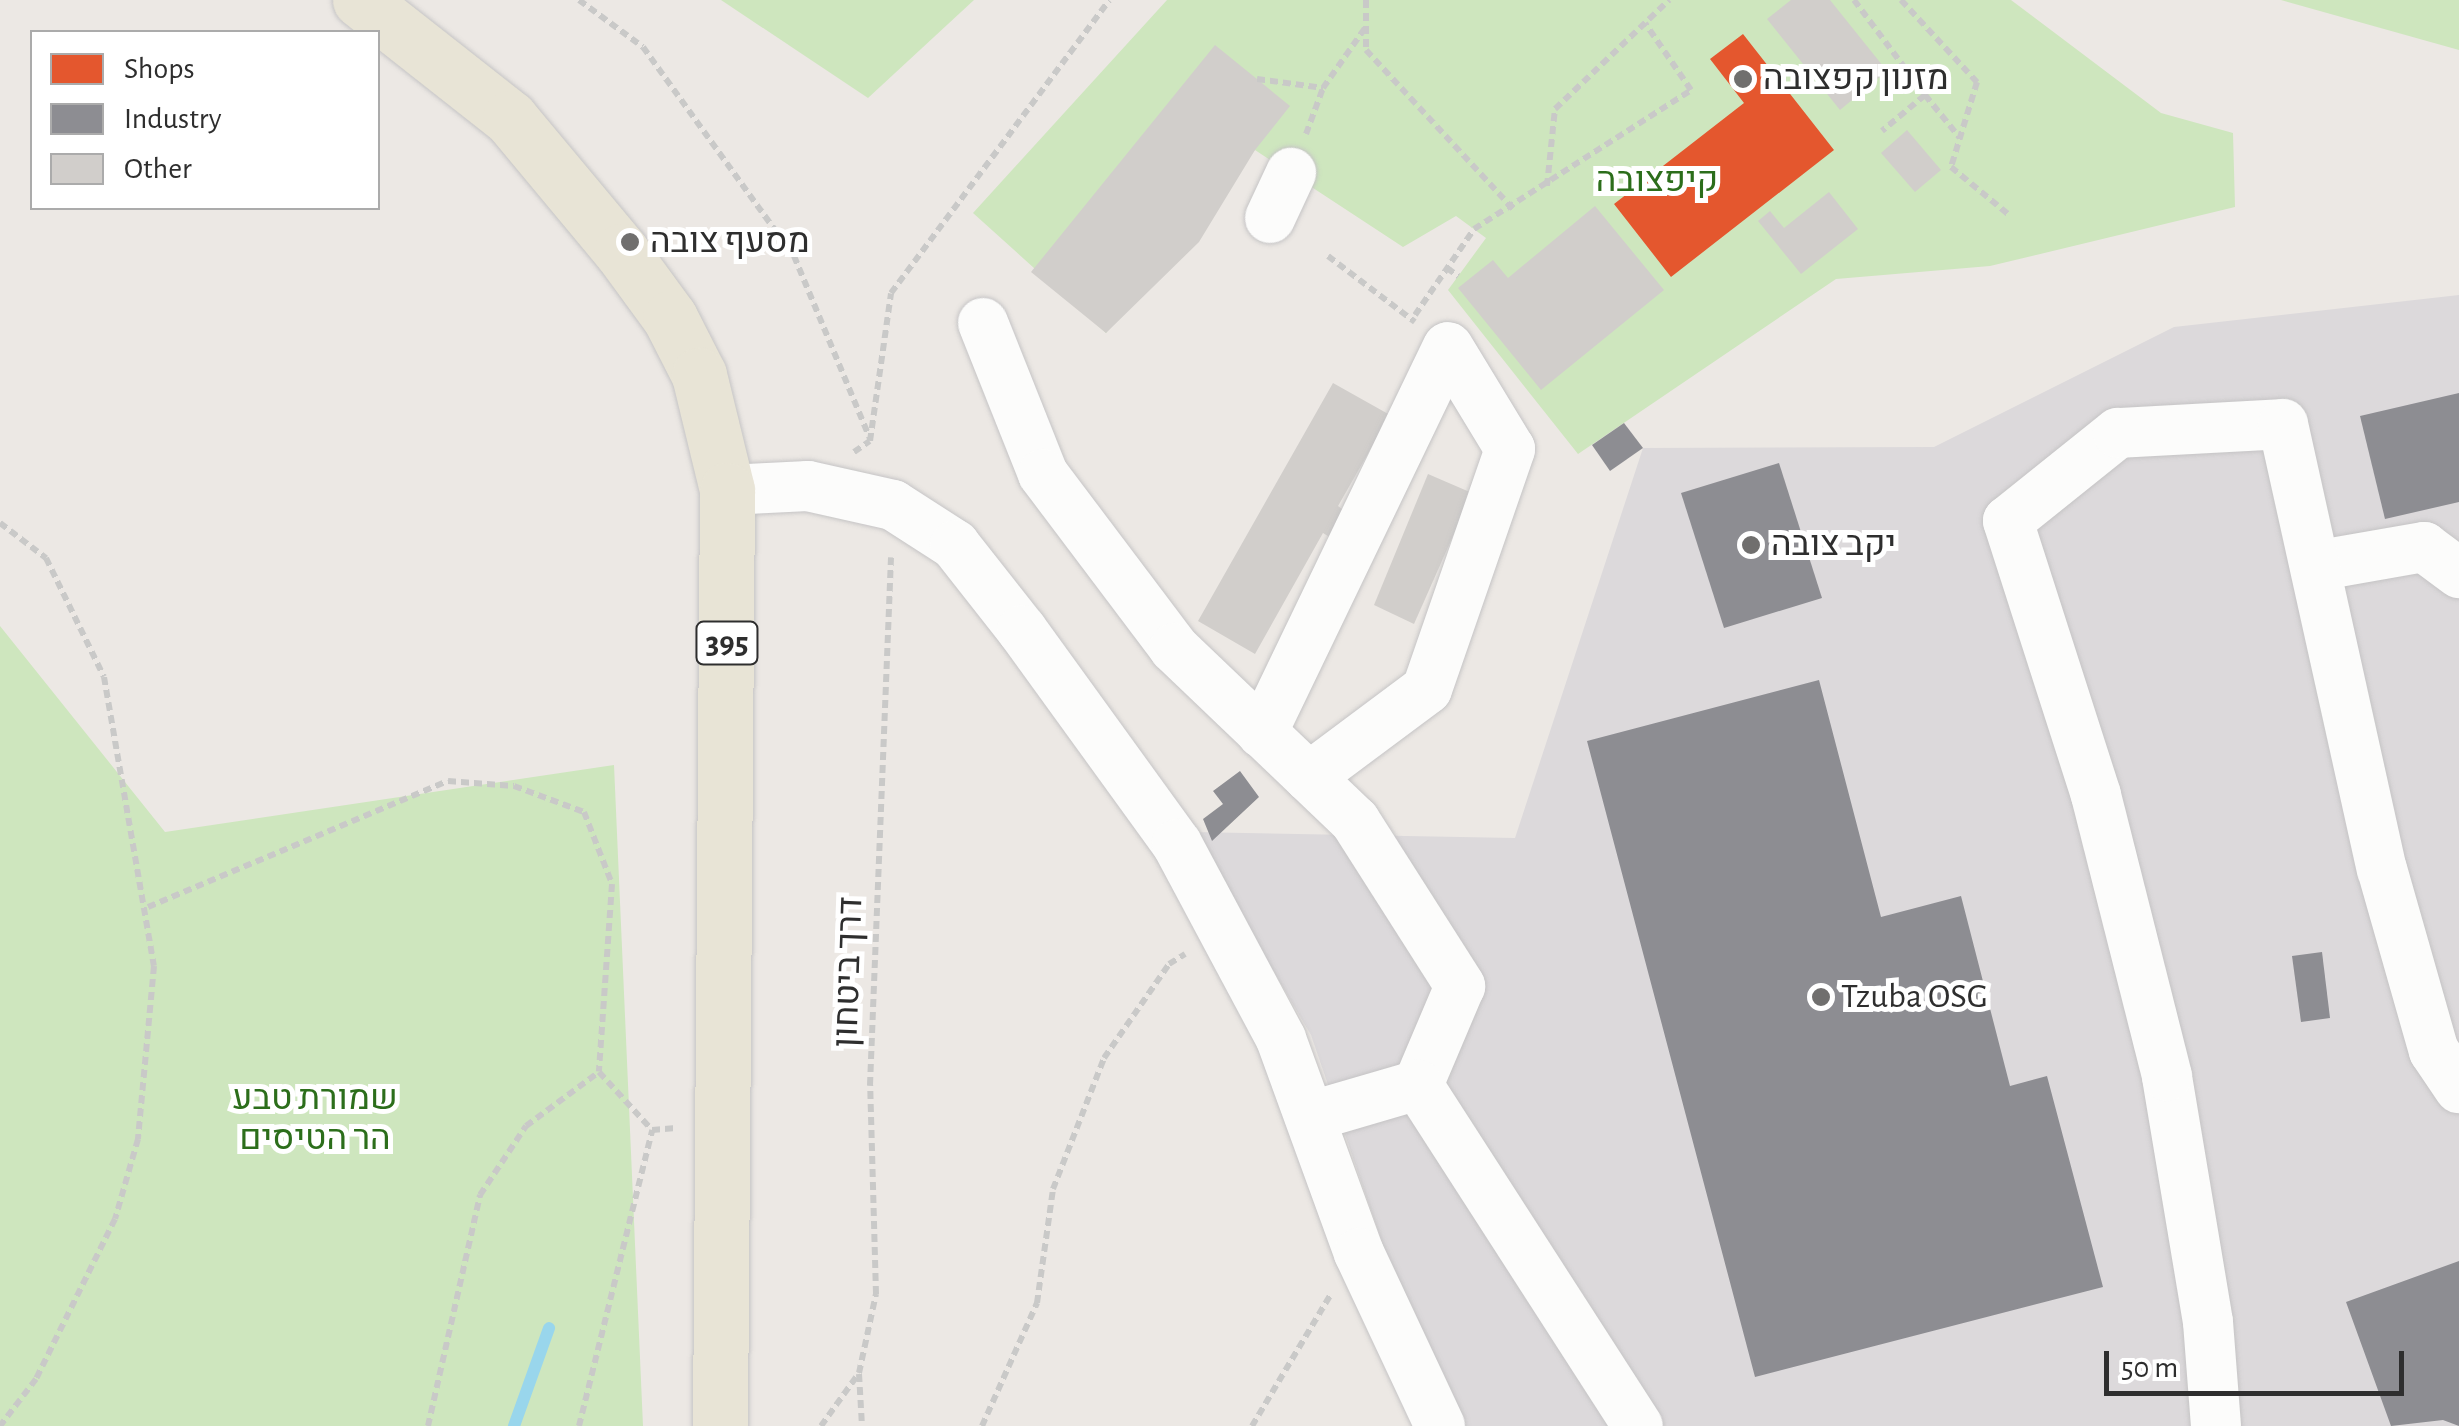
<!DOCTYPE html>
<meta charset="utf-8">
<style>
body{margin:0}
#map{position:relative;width:2459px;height:1426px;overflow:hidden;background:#ece8e4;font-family:"Alegreya Sans",Heebo,sans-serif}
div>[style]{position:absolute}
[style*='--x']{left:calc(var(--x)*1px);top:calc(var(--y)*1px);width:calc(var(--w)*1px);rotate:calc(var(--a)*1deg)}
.industrial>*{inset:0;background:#dcd9db}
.green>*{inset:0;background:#cee6be}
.shops>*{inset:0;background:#e4572e}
.industry>*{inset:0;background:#8d8d92}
.stream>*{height:12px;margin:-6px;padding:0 6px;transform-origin:6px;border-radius:6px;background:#99d6ec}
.building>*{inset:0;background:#d1cecb}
.path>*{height:6px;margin-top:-3px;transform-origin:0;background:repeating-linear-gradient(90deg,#c9c9c8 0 8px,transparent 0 13px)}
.roads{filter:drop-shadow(0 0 2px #c5c4c5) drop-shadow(0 0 2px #c5c4c5)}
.minor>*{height:50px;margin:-25px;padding:0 25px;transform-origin:25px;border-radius:25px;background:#fcfcfb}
.major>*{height:55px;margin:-27.5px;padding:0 27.5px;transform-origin:27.5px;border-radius:27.5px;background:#e8e4d6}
.dots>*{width:28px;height:28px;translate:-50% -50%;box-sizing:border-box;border:5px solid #fff;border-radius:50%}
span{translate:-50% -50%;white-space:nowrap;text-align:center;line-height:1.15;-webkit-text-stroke:10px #fff;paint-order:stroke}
.shield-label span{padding:2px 8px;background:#fff;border:2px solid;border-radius:8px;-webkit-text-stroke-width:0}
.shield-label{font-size:32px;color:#2e2e2e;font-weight:700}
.poi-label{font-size:35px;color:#2e2e2e}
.left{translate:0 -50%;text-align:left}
.park-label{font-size:35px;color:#2c6e1b}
.street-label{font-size:35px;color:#2e2e2e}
.legend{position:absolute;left:30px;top:30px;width:350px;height:180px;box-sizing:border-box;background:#fff;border:2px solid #ababab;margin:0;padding:12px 18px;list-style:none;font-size:30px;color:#2e2e2e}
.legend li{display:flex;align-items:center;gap:20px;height:50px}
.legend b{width:50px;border:2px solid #ababab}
.scale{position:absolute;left:2104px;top:1351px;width:300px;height:45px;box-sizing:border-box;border:5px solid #2e2e2e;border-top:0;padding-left:12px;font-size:30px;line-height:35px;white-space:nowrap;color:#2e2e2e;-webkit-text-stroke:8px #fff;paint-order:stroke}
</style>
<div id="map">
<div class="industrial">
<i style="clip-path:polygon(2459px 295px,2459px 1426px,1445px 1426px,1311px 1035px,1192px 832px,1515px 838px,1643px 448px,1934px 447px,2174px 327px)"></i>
</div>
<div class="green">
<i style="clip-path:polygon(721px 0,974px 0,868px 98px)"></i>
<i style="clip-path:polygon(1167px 0,2011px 0,2161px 113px,2233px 133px,2235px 207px,1990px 266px,1836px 279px,1578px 454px,1448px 290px,1486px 238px,1456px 216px,1403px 247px,1255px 150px,1106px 333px,973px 213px)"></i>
<i style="clip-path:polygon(2281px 0,2459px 0,2459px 50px)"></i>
<i style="clip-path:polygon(0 626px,165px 832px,614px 765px,643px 1426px,0 1426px)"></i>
</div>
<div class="shops">
<i style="clip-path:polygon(1743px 34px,1834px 150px,1671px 277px,1614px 204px,1744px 103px,1710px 59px)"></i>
</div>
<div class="industry">
<i style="clip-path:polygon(2459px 393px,2459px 502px,2385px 519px,2360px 416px)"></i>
<i style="clip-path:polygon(1624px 423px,1643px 448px,1610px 471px,1592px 445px)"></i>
<i style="clip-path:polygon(1779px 463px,1822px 598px,1724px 628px,1681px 493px)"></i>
<i style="clip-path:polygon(1819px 680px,1881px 917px,1961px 896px,2010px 1086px,2047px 1076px,2103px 1287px,1755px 1377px,1587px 741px)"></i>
<i style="clip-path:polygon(1240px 771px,1259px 797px,1212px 841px,1203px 819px,1223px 804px,1213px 791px)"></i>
<i style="clip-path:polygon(2322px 952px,2330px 1018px,2301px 1022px,2292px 956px)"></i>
<i style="clip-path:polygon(2459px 1261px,2459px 1426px,2443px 1420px,2391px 1426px,2346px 1302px)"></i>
</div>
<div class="stream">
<i style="--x:514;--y:1426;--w:104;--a:-70.3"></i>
</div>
<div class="building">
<i style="clip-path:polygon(1791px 0,1830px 0,1887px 71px,1840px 110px,1767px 19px)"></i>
<i style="clip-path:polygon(1215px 45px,1290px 106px,1255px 150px,1199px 242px,1106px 333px,1031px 272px)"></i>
<i style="clip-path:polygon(1907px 130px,1941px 170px,1915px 192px,1881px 153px)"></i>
<i style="clip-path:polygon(1829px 192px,1858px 229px,1801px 274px,1758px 221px,1770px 211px,1784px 228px)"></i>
<i style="clip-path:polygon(1595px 206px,1664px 290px,1541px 390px,1458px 288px,1493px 260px,1508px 278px)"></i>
<i style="clip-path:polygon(1333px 383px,1390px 415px,1338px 506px,1346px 512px,1331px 538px,1323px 533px,1255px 654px,1198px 621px)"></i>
<i style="clip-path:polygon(1428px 474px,1472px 493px,1414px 624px,1374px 605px)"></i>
</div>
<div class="path">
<i style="--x:579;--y:0;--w:79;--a:36.3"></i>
<i style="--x:643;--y:47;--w:258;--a:54.2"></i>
<i style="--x:794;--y:256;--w:198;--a:67.4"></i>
<i style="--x:1366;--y:0;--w:50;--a:90"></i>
<i style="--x:1366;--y:50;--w:217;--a:47.2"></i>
<i style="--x:1854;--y:0;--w:119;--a:53.2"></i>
<i style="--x:1925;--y:95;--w:56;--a:140.1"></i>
<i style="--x:1901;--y:0;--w:112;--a:47.2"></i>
<i style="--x:1977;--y:82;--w:89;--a:107"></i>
<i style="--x:1951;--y:167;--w:74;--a:39.5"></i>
<i style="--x:1257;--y:79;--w:67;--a:7.8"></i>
<i style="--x:1323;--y:88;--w:73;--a:-55"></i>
<i style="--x:1925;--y:95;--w:55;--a:50.9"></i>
<i style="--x:1306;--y:134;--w:49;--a:-69.7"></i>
<i style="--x:1547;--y:186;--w:77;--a:-84.1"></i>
<i style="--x:1555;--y:109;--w:158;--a:-43.7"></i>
<i style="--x:1328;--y:256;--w:109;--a:37.2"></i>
<i style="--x:1447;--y:268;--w:14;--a:36"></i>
<i style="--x:1415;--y:315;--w:104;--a:-55.5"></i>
<i style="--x:1474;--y:229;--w:258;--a:-32.6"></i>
<i style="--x:1691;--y:90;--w:81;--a:-124.5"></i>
<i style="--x:854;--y:452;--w:19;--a:-35"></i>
<i style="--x:870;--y:441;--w:149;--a:-81.9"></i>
<i style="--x:891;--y:293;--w:365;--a:-53.3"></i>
<i style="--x:0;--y:523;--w:58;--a:37.3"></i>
<i style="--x:46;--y:558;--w:132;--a:64"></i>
<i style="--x:104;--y:677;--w:293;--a:80.2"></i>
<i style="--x:154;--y:966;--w:174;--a:95.3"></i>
<i style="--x:138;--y:1139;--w:83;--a:106"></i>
<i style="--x:115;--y:1219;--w:178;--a:116.3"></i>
<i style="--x:36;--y:1379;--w:59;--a:127.5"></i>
<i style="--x:148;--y:907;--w:325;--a:-22.8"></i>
<i style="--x:448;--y:781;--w:66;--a:4.3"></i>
<i style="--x:514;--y:786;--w:75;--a:20.4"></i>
<i style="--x:584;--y:812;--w:77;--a:68.7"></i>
<i style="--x:612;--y:884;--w:188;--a:94"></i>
<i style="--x:599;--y:1072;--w:79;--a:47.6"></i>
<i style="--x:652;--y:1130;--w:24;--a:-5"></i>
<i style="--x:859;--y:1374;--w:52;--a:86.7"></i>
<i style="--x:428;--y:1426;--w:237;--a:-77.3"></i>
<i style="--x:480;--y:1195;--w:83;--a:-56.3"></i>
<i style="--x:526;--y:1126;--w:91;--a:-36.5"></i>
<i style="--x:579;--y:1426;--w:305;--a:-76.1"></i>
<i style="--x:821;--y:1426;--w:65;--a:-54.4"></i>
<i style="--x:859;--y:1373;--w:81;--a:-77.9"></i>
<i style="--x:876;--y:1294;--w:209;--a:-91.6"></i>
<i style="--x:870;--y:1085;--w:528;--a:-87.72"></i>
<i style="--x:982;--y:1426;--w:135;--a:-65.9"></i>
<i style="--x:1037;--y:1303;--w:115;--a:-82"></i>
<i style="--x:1053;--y:1189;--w:141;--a:-68.7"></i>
<i style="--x:1104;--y:1058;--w:114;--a:-55.3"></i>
<i style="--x:1169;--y:964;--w:19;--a:-32"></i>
<i style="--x:1252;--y:1426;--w:154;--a:-59.1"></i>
</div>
<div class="roads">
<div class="minor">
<i style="--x:1270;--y:218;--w:50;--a:-65"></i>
<i style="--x:983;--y:323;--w:162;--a:68.3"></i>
<i style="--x:1043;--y:474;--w:218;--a:53"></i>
<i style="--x:1174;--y:648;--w:250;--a:43.7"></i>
<i style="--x:1355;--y:821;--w:196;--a:57.5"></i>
<i style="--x:1460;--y:986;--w:108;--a:113"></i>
<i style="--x:1418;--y:1085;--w:406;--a:57.2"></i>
<i style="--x:727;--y:490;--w:81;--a:-2.8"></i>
<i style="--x:808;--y:486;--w:87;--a:12.6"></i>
<i style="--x:893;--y:505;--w:74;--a:32.8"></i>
<i style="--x:955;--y:545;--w:108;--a:51.8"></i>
<i style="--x:1022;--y:630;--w:264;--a:54.1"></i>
<i style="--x:1177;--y:844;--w:221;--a:61.9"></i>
<i style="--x:1281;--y:1039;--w:228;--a:70"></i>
<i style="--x:1359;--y:1253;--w:191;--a:64.9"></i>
<i style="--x:2315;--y:566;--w:111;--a:-9.9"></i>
<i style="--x:2424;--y:547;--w:44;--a:36.6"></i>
<i style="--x:1262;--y:733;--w:428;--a:-64.3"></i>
<i style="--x:1309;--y:777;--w:147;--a:-36.7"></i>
<i style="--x:1427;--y:689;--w:254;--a:-70.9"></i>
<i style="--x:1510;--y:449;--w:119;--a:-121.3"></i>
<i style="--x:1312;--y:1116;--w:110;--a:-16.3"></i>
<i style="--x:2216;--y:1426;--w:104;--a:-94.4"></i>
<i style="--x:2208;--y:1322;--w:249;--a:-99.5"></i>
<i style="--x:2167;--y:1076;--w:290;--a:-104.2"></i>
<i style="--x:2096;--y:795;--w:288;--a:-107.8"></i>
<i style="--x:2008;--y:521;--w:141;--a:-38.7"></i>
<i style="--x:2118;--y:433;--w:165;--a:-3.1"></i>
<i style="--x:2283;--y:424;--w:456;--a:77.5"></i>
<i style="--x:2382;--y:869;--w:189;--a:74.1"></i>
<i style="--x:2434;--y:1051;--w:45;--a:56"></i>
</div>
<div class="major">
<i style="--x:360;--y:0;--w:191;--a:38.2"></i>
<i style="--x:510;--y:118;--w:173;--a:50.2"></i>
<i style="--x:621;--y:251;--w:83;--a:53.8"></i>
<i style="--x:670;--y:318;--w:64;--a:63"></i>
<i style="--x:699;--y:375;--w:118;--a:76.3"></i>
<i style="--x:727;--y:490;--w:936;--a:90.43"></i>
</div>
</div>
<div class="dots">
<i style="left:1743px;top:79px;background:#706f6e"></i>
<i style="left:630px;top:242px;background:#706f6e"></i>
<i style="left:1751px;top:545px;background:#706f6e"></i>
<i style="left:1821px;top:997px;background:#706f6e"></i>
</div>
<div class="shield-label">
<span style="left:727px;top:643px">395</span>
</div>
<div class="poi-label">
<span class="left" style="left:1763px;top:79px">מזנון קפצובה</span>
<span class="left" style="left:650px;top:242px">מסעף צובה</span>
<span class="left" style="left:1771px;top:545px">יקב צובה</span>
<span class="left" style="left:1841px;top:997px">Tzuba OSG</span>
</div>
<div class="park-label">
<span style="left:1657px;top:181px">קיפצובה</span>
<span style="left:315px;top:1119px">שמורת טבע<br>הר הטיסים</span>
</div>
<div class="street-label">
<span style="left:849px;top:972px;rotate:-88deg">דרך ביטחון</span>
</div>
<ul class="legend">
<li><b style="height:28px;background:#e4572e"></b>Shops</li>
<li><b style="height:28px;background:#8d8d92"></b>Industry</li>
<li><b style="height:28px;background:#d1cecb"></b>Other</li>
</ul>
<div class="scale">50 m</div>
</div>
